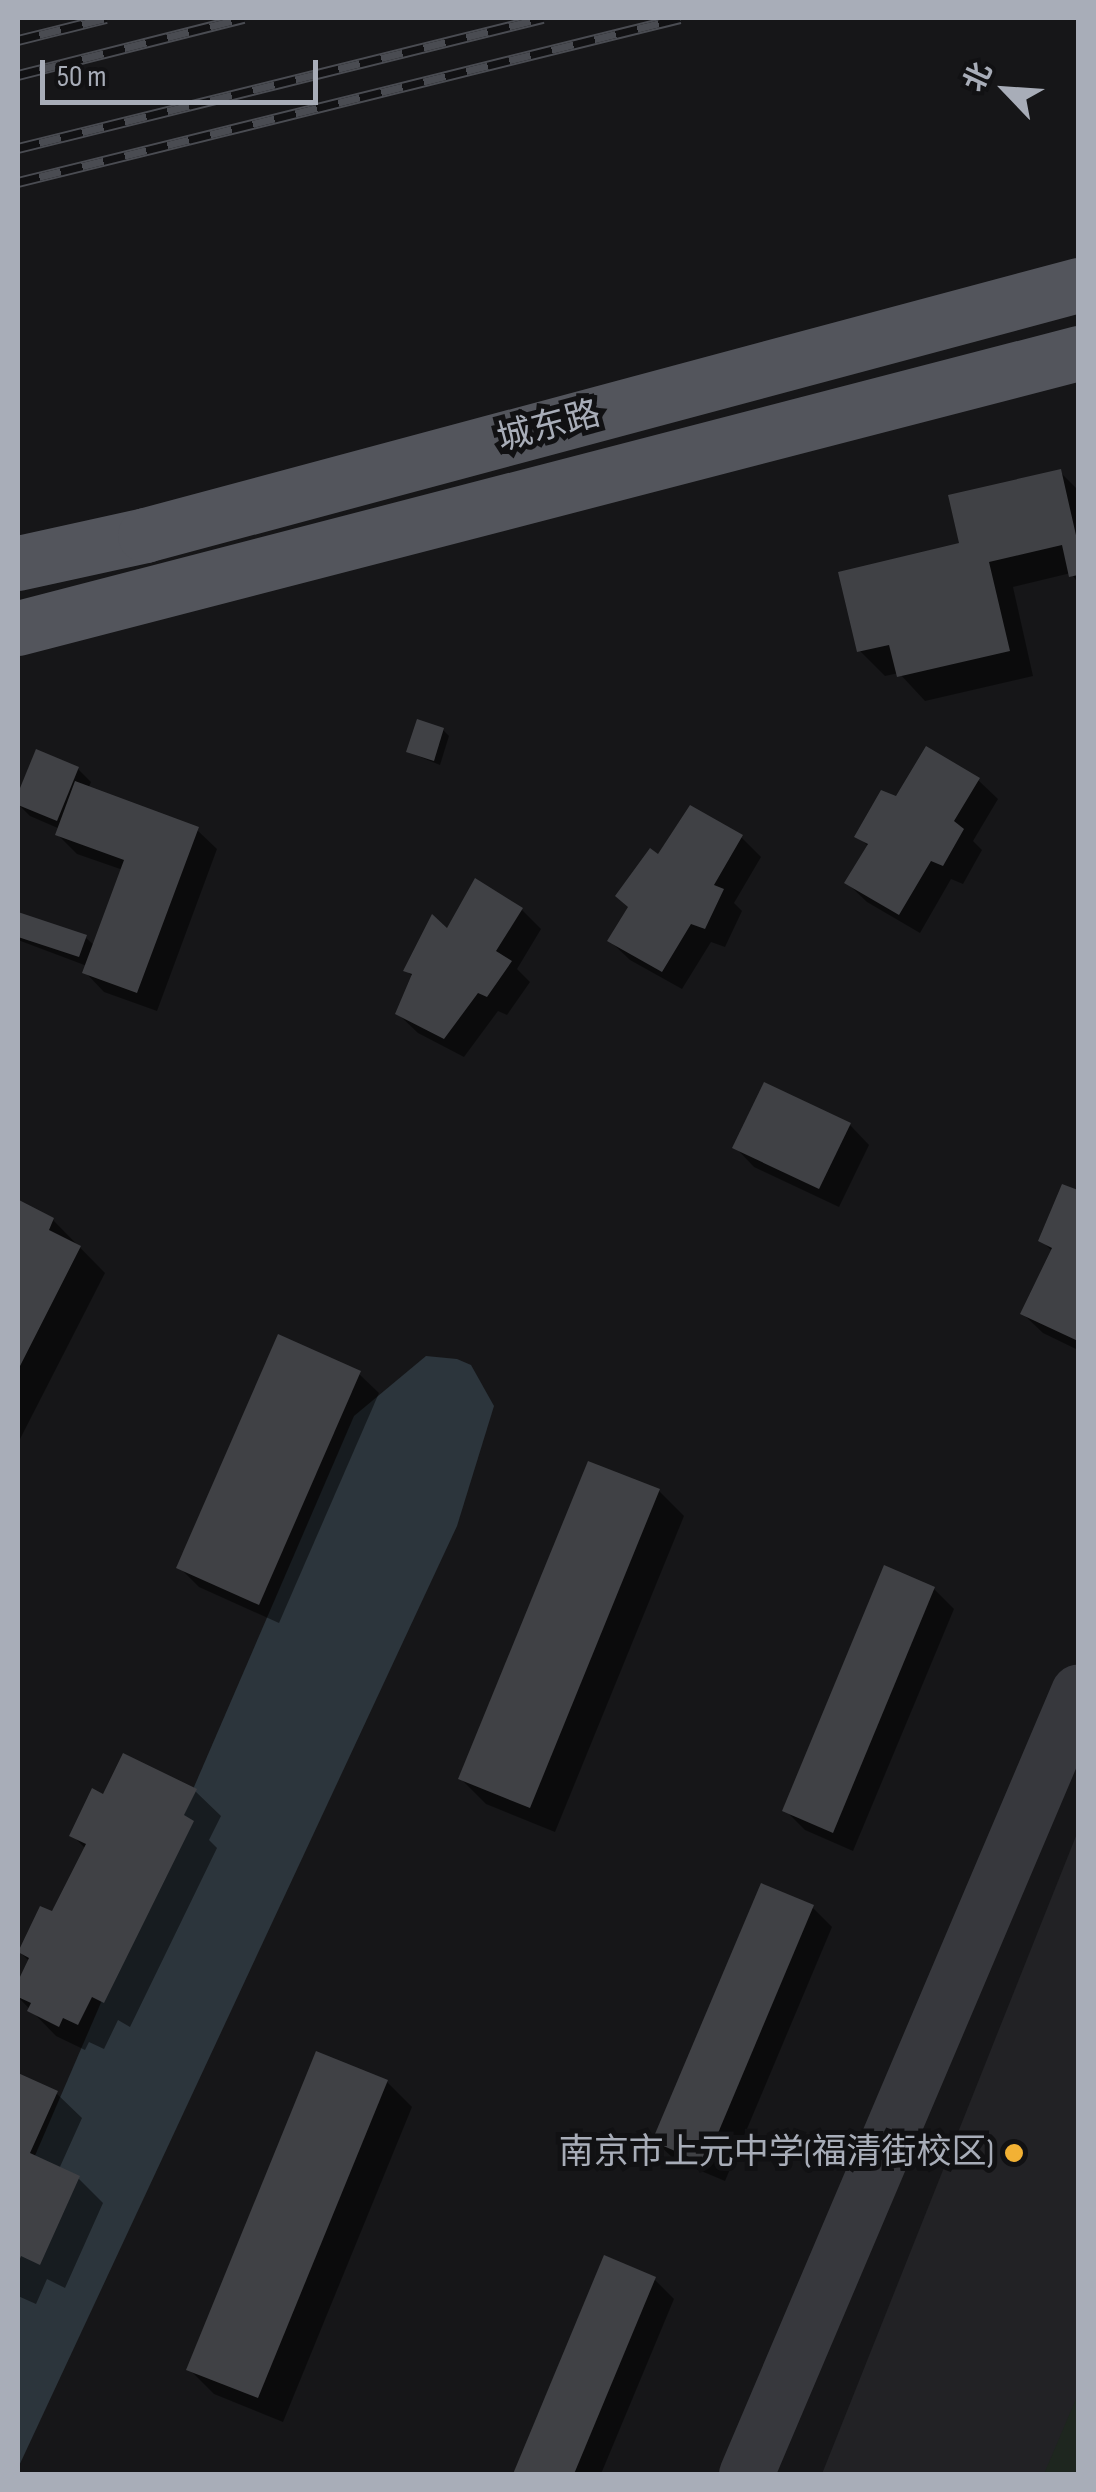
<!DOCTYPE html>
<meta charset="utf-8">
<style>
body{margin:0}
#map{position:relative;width:1096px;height:2492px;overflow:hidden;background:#161618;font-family:"Sofia Sans Condensed","Noto Sans SC",sans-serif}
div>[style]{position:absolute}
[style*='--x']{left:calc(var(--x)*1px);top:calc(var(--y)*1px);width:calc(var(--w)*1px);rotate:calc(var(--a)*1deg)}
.built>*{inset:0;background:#222225}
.green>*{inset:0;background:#1e261f}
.water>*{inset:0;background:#2c353c}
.shadow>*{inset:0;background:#0007}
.building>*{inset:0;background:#404145}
.minor>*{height:55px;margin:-27.5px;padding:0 27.5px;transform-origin:27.5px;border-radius:27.5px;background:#37383d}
.major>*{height:55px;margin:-27.5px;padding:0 27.5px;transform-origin:27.5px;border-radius:27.5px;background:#53555c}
.rail>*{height:11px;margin-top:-5.5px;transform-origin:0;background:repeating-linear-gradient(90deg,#111113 0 22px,#4a4c52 0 44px);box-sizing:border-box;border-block:2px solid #4a4c52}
.dots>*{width:28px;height:28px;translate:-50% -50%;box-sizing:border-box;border:5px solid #111113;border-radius:50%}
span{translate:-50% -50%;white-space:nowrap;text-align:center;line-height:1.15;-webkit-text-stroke:10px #111113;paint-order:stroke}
.street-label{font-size:35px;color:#a8adb8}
.poi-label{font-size:35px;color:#a8adb8}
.right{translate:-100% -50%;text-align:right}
.frame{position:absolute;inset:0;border:20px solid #a8adb8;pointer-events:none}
.north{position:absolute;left:956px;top:40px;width:100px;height:100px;-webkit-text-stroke:8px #111113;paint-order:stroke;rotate:295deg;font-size:28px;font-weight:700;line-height:40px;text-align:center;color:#a8adb8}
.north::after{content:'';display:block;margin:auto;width:35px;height:45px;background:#a8adb8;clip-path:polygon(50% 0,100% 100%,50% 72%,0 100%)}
.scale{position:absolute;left:40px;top:60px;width:278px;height:45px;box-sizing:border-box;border:5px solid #a8adb8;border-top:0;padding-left:12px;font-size:30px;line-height:35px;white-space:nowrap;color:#a8adb8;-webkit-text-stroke:8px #111113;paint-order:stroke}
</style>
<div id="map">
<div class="built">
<i style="clip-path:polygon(1078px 1831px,1078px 2474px,822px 2474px)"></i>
</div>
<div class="green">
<i style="clip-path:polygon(1078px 2394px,1078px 2474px,1044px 2474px)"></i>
</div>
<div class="water">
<i style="clip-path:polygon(426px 1356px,457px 1359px,471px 1365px,494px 1406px,457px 1526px,18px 2468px,18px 2195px,354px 1416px)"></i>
</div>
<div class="shadow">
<i style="clip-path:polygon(1060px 472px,1078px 490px,1078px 583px,1071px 573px,1013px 587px,1033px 676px,925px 701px,899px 673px,885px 676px,860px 651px,962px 545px)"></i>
<i style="clip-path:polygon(443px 730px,449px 736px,440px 765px,408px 752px)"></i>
<i style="clip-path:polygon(37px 753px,78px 769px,91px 782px,88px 789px,197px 830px,217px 849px,157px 1011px,104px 992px,85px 972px,87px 966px,18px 940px,18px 914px,85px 937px,95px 946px,123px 870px,77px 854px,58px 835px,60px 829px,30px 816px,18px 804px)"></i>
<i style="clip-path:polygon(978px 780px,998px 799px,973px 841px,982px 850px,963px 884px,951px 879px,920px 933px,867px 902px,847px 883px,869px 847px,858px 836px,897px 799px)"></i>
<i style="clip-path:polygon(741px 837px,761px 857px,734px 903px,742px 911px,725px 947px,711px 942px,682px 989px,630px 960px,610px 941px,659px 858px)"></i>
<i style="clip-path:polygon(522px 910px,541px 929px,517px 969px,530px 982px,507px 1015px,498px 1011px,464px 1057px,418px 1033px,398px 1014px,413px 977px,407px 971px,447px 932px)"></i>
<i style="clip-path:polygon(850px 1125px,869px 1145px,839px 1207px,754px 1167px,735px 1147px)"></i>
<i style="clip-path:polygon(1064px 1187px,1078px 1193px,1078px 1350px,1043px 1333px,1023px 1314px,1053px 1252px,1041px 1240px)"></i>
<i style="clip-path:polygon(20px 1204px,53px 1220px,105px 1273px,18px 1443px)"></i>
<i style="clip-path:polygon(359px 1374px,379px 1393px,279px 1623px,199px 1587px,179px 1567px)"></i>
<i style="clip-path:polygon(659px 1491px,684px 1516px,555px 1832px,486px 1804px,461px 1779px)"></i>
<i style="clip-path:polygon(934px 1589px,954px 1609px,853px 1851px,805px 1830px,785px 1810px)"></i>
<i style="clip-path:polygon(195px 1791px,221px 1816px,209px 1840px,217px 1848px,130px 2027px,118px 2020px,104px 2049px,89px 2042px,85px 2050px,56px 2036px,18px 1997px,18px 1986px,30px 1962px,20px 1952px,53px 1914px,86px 1849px,72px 1835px,105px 1797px)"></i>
<i style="clip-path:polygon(812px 1907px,832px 1927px,725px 2181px,675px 2160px,655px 2141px)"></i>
<i style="clip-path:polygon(18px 2076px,56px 2093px,82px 2118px,59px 2169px,78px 2178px,103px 2203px,65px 2288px,47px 2279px,36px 2304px,18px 2296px)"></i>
<i style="clip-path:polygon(387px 2082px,412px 2107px,283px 2422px,214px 2394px,189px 2369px)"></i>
<i style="clip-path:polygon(605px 2259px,654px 2279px,674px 2299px,601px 2474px,515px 2474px)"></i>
</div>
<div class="building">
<i style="clip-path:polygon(1061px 469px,1078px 544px,1078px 575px,1069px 577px,1062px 545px,989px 562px,1010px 651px,897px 677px,889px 645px,857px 652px,838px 572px,959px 543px,948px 495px)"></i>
<i style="clip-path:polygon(417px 719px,444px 728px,434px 761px,406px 752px)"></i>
<i style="clip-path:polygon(926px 746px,980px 778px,954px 821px,964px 829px,943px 866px,931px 861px,899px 915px,844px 883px,868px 844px,854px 837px,881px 790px,896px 796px)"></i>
<i style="clip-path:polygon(36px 749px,79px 767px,57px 821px,18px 805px,18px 793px)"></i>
<i style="clip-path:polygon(75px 781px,199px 827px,137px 993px,82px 973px,124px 860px,55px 835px)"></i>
<i style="clip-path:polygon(690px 805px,743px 835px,714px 885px,724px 889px,705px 929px,691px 924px,662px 972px,607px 941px,628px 907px,615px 896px,650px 848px,658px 854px)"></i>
<i style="clip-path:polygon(475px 878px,523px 908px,496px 951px,512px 961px,487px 997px,478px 993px,444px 1039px,395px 1014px,412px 974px,403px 971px,432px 914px,447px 928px)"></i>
<i style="clip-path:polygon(18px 912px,87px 935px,79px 957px,18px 937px)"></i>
<i style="clip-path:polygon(764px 1082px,851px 1123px,819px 1189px,732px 1148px)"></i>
<i style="clip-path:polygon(1062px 1184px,1078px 1190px,1078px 1341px,1020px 1314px,1052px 1248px,1038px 1241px)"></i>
<i style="clip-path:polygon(19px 1200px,54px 1218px,49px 1230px,81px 1246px,18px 1370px)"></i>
<i style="clip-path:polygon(278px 1334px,361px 1371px,259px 1605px,176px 1568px)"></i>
<i style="clip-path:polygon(588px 1461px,660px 1489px,530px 1808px,458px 1779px)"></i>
<i style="clip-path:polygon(884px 1565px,935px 1587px,833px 1833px,782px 1811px)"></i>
<i style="clip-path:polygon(123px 1753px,197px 1789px,184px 1815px,194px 1821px,104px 2003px,92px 1997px,78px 2025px,63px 2018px,59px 2027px,27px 2011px,31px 2003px,18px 1997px,18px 1981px,29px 1958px,18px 1952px,40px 1906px,52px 1911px,86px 1844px,69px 1836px,92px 1788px,103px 1794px)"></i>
<i style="clip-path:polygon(761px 1883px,814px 1905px,705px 2164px,652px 2141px)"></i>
<i style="clip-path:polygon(316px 2051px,388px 2080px,258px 2398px,186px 2370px)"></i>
<i style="clip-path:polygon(18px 2073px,58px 2091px,30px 2153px,80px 2176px,40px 2265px,21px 2256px,18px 2264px)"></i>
<i style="clip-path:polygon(604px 2255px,656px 2277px,574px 2474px,513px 2474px)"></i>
</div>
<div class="minor">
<i style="--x:746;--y:2474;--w:850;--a:-67"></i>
</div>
<div class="major">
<i style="--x:18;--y:563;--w:130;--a:-12.4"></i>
<i style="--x:145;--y:535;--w:966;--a:-15"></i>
<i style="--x:18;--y:628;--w:1095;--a:-14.54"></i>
</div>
<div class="rail">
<i style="--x:18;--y:40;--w:91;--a:-14"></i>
<i style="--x:18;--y:75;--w:233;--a:-14.2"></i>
<i style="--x:18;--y:148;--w:541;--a:-13.91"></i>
<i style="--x:18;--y:182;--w:682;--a:-13.91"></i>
</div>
<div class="dots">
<i style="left:1014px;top:2153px;background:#f2b134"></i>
</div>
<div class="street-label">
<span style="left:549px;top:427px;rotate:-15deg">城东路</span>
</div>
<div class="poi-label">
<span class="right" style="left:994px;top:2153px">南京市上元中学(福清街校区)</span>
</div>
<div class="frame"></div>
<div class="north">北</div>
<div class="scale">50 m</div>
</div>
